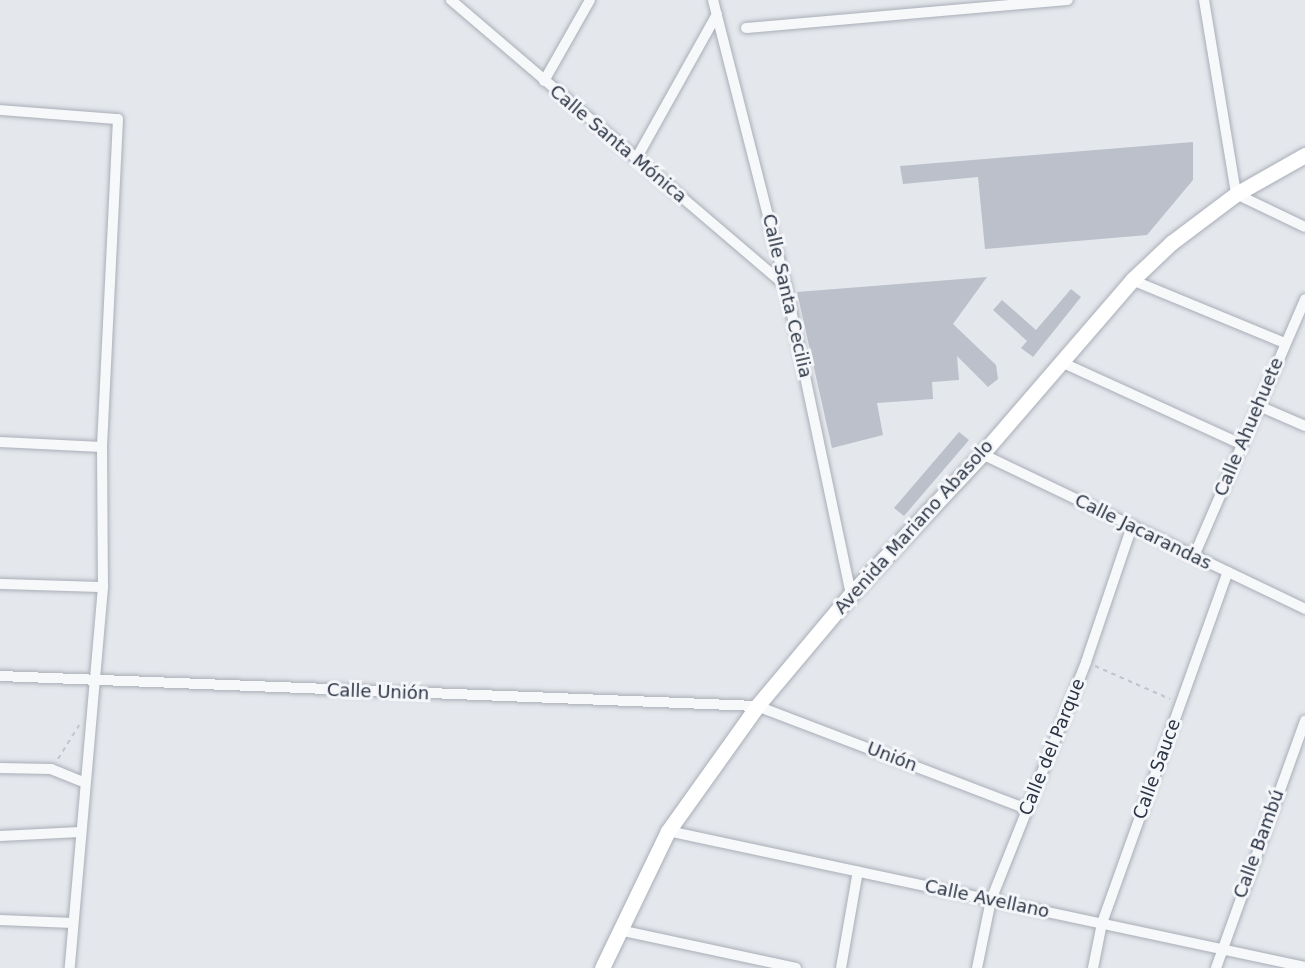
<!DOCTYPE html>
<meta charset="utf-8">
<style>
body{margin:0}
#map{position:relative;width:1305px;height:968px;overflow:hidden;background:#e4e7ec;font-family:"DejaVu Sans",sans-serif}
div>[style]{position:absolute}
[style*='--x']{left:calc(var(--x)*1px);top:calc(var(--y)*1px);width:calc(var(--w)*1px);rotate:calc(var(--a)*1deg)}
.building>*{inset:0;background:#bbc0ca}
.path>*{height:2px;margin-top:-1px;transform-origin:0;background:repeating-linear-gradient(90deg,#c2c5cb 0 4.5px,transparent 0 9px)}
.roads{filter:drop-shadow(0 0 2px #a9aeb7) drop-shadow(0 0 2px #a9aeb7)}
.street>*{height:10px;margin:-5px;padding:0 5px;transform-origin:5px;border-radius:5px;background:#f7f8fa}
.secondary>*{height:15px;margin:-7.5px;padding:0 7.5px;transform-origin:7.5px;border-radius:7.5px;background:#fff}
span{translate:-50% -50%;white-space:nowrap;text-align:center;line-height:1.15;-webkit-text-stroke:6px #f4f6f9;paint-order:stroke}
.street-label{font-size:18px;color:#2b3445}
</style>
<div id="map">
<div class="building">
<i style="clip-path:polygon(1193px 142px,1193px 180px,1147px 235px,985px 249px,978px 177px,903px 184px,900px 166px)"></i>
<i style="clip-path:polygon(987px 277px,953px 324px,996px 365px,998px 379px,988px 387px,957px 356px,959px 380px,932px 382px,933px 399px,877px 403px,883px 435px,832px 448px,797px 292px)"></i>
<i style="clip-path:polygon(1071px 289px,1081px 297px,1033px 357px,1021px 348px,1027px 341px,993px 310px,1002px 300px,1036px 330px)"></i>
<i style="clip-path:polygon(959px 432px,969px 440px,904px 516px,894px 508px)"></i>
</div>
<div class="path">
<i style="--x:1095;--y:666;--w:82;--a:23.7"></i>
<i style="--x:58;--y:759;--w:40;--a:-58"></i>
</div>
<div class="roads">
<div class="street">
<i style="--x:451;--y:0;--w:440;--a:40.5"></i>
<i style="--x:713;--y:0;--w:295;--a:75.7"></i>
<i style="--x:786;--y:286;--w:315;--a:78.1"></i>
<i style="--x:1204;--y:0;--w:197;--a:80.6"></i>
<i style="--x:1236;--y:194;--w:76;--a:25.6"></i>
<i style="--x:746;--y:28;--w:323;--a:-5"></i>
<i style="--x:544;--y:81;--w:93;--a:-60.4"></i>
<i style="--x:0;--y:110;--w:118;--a:4.4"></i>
<i style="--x:118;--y:119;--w:328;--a:92.8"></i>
<i style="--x:102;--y:447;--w:140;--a:89.6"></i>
<i style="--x:103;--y:587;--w:382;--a:95"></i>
<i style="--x:636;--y:159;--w:166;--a:-60.8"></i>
<i style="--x:1132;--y:280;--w:165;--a:22.4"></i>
<i style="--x:1061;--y:362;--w:198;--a:24.5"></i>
<i style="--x:1259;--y:406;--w:50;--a:23.5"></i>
<i style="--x:0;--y:442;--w:102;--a:2.8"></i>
<i style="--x:982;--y:454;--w:358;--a:25.6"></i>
<i style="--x:1194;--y:556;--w:280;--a:-66.6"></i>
<i style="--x:0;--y:584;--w:103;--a:1.7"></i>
<i style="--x:0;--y:676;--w:758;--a:2.27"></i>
<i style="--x:757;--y:706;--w:289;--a:20.9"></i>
<i style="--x:0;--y:768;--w:51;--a:1.1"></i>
<i style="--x:51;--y:769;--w:35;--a:22"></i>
<i style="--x:668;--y:831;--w:651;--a:12.05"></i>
<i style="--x:0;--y:836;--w:80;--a:-2.9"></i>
<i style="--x:0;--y:920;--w:73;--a:2.4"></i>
<i style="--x:619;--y:930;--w:181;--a:12.1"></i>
<i style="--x:841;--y:968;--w:98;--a:-80.1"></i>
<i style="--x:977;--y:968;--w:69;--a:-78.4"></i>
<i style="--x:991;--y:900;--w:256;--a:-68.2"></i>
<i style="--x:1086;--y:662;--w:144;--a:-71.3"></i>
<i style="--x:1093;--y:968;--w:46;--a:-78.7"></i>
<i style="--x:1102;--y:923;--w:373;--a:-70.3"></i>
<i style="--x:1216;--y:968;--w:263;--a:-70.2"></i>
</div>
<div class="secondary">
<i style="--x:602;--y:968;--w:152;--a:-64.3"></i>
<i style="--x:668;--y:831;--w:153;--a:-54.5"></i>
<i style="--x:757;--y:706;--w:146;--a:-50"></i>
<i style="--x:851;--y:594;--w:192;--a:-46.9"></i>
<i style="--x:982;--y:454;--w:230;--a:-49.2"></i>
<i style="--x:1132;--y:280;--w:54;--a:-43.5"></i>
<i style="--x:1171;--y:243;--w:81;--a:-37"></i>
<i style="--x:1236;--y:194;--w:79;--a:-29.5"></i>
</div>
</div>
<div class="street-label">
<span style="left:618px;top:144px;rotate:40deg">Calle Santa Mónica</span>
<span style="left:787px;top:296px;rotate:77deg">Calle Santa Cecilia</span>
<span style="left:1249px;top:427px;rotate:-67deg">Calle Ahuehuete</span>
<span style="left:914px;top:527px;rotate:-48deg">Avenida Mariano Abasolo</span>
<span style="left:1143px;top:532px;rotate:26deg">Calle Jacarandas</span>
<span style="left:378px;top:692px;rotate:2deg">Calle Unión</span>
<span style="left:1052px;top:747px;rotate:-68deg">Calle del Parque</span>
<span style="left:892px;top:757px;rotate:21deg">Unión</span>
<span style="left:1157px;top:769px;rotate:-70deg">Calle Sauce</span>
<span style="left:1259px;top:844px;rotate:-70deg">Calle Bambú</span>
<span style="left:987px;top:899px;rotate:12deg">Calle Avellano</span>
</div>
</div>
